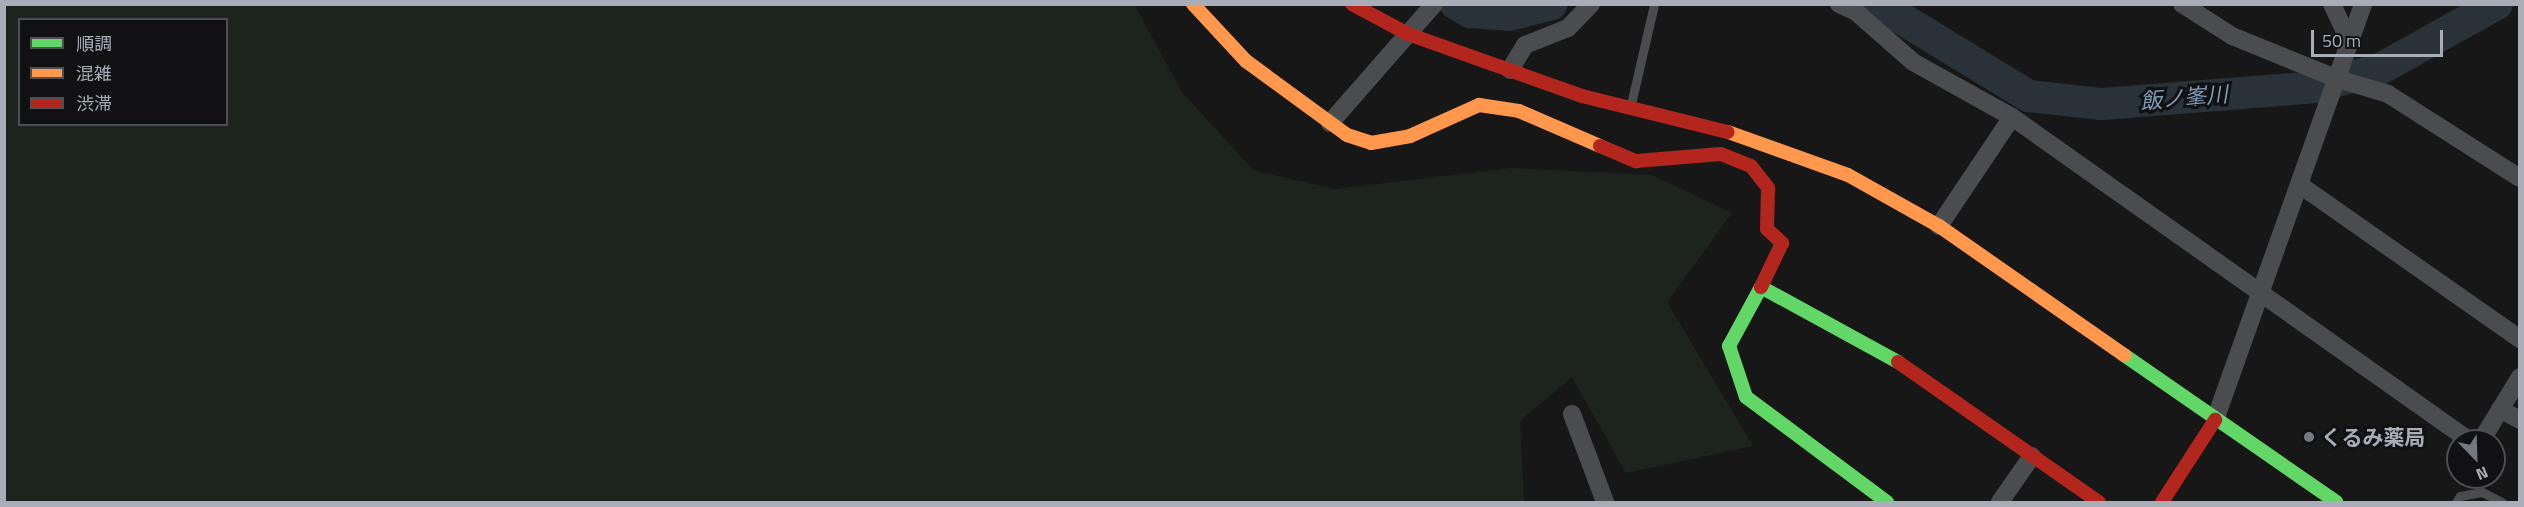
<!DOCTYPE html>
<meta charset="utf-8">
<style>
body{margin:0}
#map{position:relative;width:2524px;height:507px;overflow:hidden;background:#171717;font-family:"Titillium Web","Noto Sans JP",sans-serif}
div>[style]{position:absolute}
[style*='--x']{left:calc(var(--x)*1px);top:calc(var(--y)*1px);width:calc(var(--w)*1px);rotate:calc(var(--a)*1deg)}
.green>*{inset:0;background:#1d241e}
.river>*{height:32px;margin:-16px;padding:0 16px;transform-origin:16px;border-radius:16px;background:#2a3239}
.lane>*{height:9px;margin:-4.5px;padding:0 4.5px;transform-origin:4.5px;border-radius:4.5px;background:#4b4c50}
.street>*{height:18px;margin:-9px;padding:0 9px;transform-origin:9px;border-radius:9px;background:#4b4c50}
.fast>*{height:14px;margin:-7px;padding:0 7px;transform-origin:7px;border-radius:7px;background:#63d668}
.slow>*{height:14px;margin:-7px;padding:0 7px;transform-origin:7px;border-radius:7px;background:#ff974d}
.jam>*{height:14px;margin:-7px;padding:0 7px;transform-origin:7px;border-radius:7px;background:#b3261e}
.dots>*{width:16px;height:16px;translate:-50% -50%;box-sizing:border-box;border:3px solid #111113;border-radius:50%}
span{translate:-50% -50%;white-space:nowrap;text-align:center;line-height:1.15;-webkit-text-stroke:6px #111113;paint-order:stroke}
.poi-label{font-size:21px;color:#a8adb8;font-weight:700}
.left{translate:0 -50%;text-align:left}
.water-label{font-size:22px;color:#7f9bb3;font-style:italic}
.frame{position:absolute;inset:0;border:6px solid #a8adb8;pointer-events:none}
.legend{position:absolute;left:18px;top:18px;width:210px;height:108px;box-sizing:border-box;background:#111113;border:2px solid #4d4f55;margin:0;padding:8px 10px;list-style:none;font-size:18px;color:#a8adb8}
.legend li{display:flex;align-items:center;gap:12px;height:30px}
.legend b{width:30px;border:2px solid #4d4f55}
.north{position:absolute;left:2446px;top:429px;width:60px;height:60px;box-sizing:border-box;background:#111113;border:2px solid #4d4f55;border-radius:50%;rotate:157deg;font-size:16px;font-weight:700;line-height:24px;text-align:center;color:#a8adb8}
.north::after{content:'';display:block;margin:auto;width:21px;height:27px;background:#757880;clip-path:polygon(50% 0,100% 100%,50% 72%,0 100%)}
.scale{position:absolute;left:2311px;top:30px;width:132px;height:27px;box-sizing:border-box;border:3px solid #a8adb8;border-top:0;padding-left:8px;font-size:18px;line-height:21px;white-space:nowrap;color:#a8adb8;-webkit-text-stroke:4px #111113;paint-order:stroke}
</style>
<div id="map">
<div class="green">
<i style="clip-path:polygon(evenodd,4px 5px,1135px 5px,1181px 91px,1253px 170px,1335px 189px,1511px 168px,1652px 175px,1732px 213px,1667px 302px,1753px 446px,1626px 473px,1572px 377px,1520px 421px,1524px 502px,5px 502px,4px 5px,20px 20px,226px 20px,226px 124px,20px 124px,20px 20px)"></i>
</div>
<div class="river">
<i style="--x:1456;--y:4;--w:16;--a:30"></i>
<i style="--x:1470;--y:12;--w:39;--a:4"></i>
<i style="--x:1509;--y:15;--w:44;--a:-14.3"></i>
<i style="--x:1878;--y:4;--w:177;--a:31.4"></i>
<i style="--x:2029;--y:96;--w:73;--a:6.3"></i>
<i style="--x:2102;--y:104;--w:215;--a:-4.5"></i>
<i style="--x:2316;--y:87;--w:66;--a:-15.7"></i>
<i style="--x:2380;--y:69;--w:134;--a:-29.1"></i>
</div>
<div class="lane">
<i style="--x:1631;--y:104;--w:103;--a:-77"></i>
<i style="--x:2456;--y:502;--w:7;--a:-56"></i>
<i style="--x:2460;--y:496;--w:22;--a:-10"></i>
<i style="--x:2482;--y:492;--w:22;--a:27"></i>
</div>
<div class="street">
<i style="--x:1839;--y:4;--w:17;--a:24"></i>
<i style="--x:1855;--y:11;--w:77;--a:41.3"></i>
<i style="--x:1913;--y:62;--w:113;--a:29.1"></i>
<i style="--x:2182;--y:4;--w:59;--a:32.6"></i>
<i style="--x:2232;--y:36;--w:114;--a:22.1"></i>
<i style="--x:2338;--y:79;--w:52;--a:16.7"></i>
<i style="--x:2388;--y:94;--w:156;--a:32.5"></i>
<i style="--x:2332;--y:4;--w:38;--a:65"></i>
<i style="--x:1510;--y:70;--w:29;--a:-59"></i>
<i style="--x:1525;--y:45;--w:46;--a:-21.6"></i>
<i style="--x:1568;--y:28;--w:33;--a:-46"></i>
<i style="--x:1330;--y:123;--w:158;--a:-48.8"></i>
<i style="--x:2300;--y:185;--w:269;--a:35"></i>
<i style="--x:1939;--y:226;--w:131;--a:-56.2"></i>
<i style="--x:2012;--y:117;--w:561;--a:35.28"></i>
<i style="--x:2500;--y:409;--w:23;--a:29"></i>
<i style="--x:1572;--y:414;--w:94;--a:69.4"></i>
<i style="--x:2215;--y:420;--w:442;--a:-70.4"></i>
<i style="--x:2481;--y:441;--w:75;--a:-58.6"></i>
<i style="--x:2000;--y:502;--w:56;--a:-55.2"></i>
</div>
<div class="fast">
<i style="--x:2124;--y:355;--w:258;--a:34.7"></i>
<i style="--x:1887;--y:502;--w:176;--a:-143.3"></i>
<i style="--x:1746;--y:397;--w:54;--a:-108.4"></i>
<i style="--x:1729;--y:346;--w:67;--a:-61.5"></i>
<i style="--x:1761;--y:287;--w:156;--a:28.7"></i>
</div>
<div class="slow">
<i style="--x:1193;--y:4;--w:78;--a:47.1"></i>
<i style="--x:1246;--y:61;--w:125;--a:36.2"></i>
<i style="--x:1347;--y:135;--w:25;--a:18"></i>
<i style="--x:1371;--y:143;--w:40;--a:-10"></i>
<i style="--x:1410;--y:136;--w:76;--a:-24.2"></i>
<i style="--x:1479;--y:105;--w:40;--a:8.5"></i>
<i style="--x:1519;--y:111;--w:88;--a:23.4"></i>
<i style="--x:1728;--y:132;--w:127;--a:19.7"></i>
<i style="--x:1848;--y:175;--w:104;--a:29.3"></i>
<i style="--x:1939;--y:226;--w:226;--a:34.9"></i>
</div>
<div class="jam">
<i style="--x:1352;--y:4;--w:64;--a:28.2"></i>
<i style="--x:1408;--y:34;--w:185;--a:19.6"></i>
<i style="--x:1582;--y:96;--w:150;--a:13.9"></i>
<i style="--x:1600;--y:146;--w:39;--a:23"></i>
<i style="--x:1636;--y:161;--w:85;--a:-4.7"></i>
<i style="--x:1721;--y:154;--w:32;--a:22"></i>
<i style="--x:1751;--y:166;--w:28;--a:52"></i>
<i style="--x:1768;--y:188;--w:41;--a:91.4"></i>
<i style="--x:1767;--y:229;--w:21;--a:43"></i>
<i style="--x:1782;--y:243;--w:49;--a:115.5"></i>
<i style="--x:1898;--y:362;--w:245;--a:34.9"></i>
<i style="--x:2162;--y:502;--w:98;--a:-57.1"></i>
</div>
<div class="dots">
<i style="left:2309px;top:437px;background:#757880"></i>
</div>
<div class="poi-label">
<span class="left" style="left:2321px;top:437px">くるみ薬局</span>
</div>
<div class="water-label">
<span style="left:2184px;top:98px;rotate:-5deg">飯ノ峯川</span>
</div>
<div class="frame"></div>
<ul class="legend">
<li><b style="height:8px;background:#63d668"></b>順調</li>
<li><b style="height:8px;background:#ff974d"></b>混雑</li>
<li><b style="height:8px;background:#b3261e"></b>渋滞</li>
</ul>
<div class="north">N</div>
<div class="scale">50 m</div>
</div>
